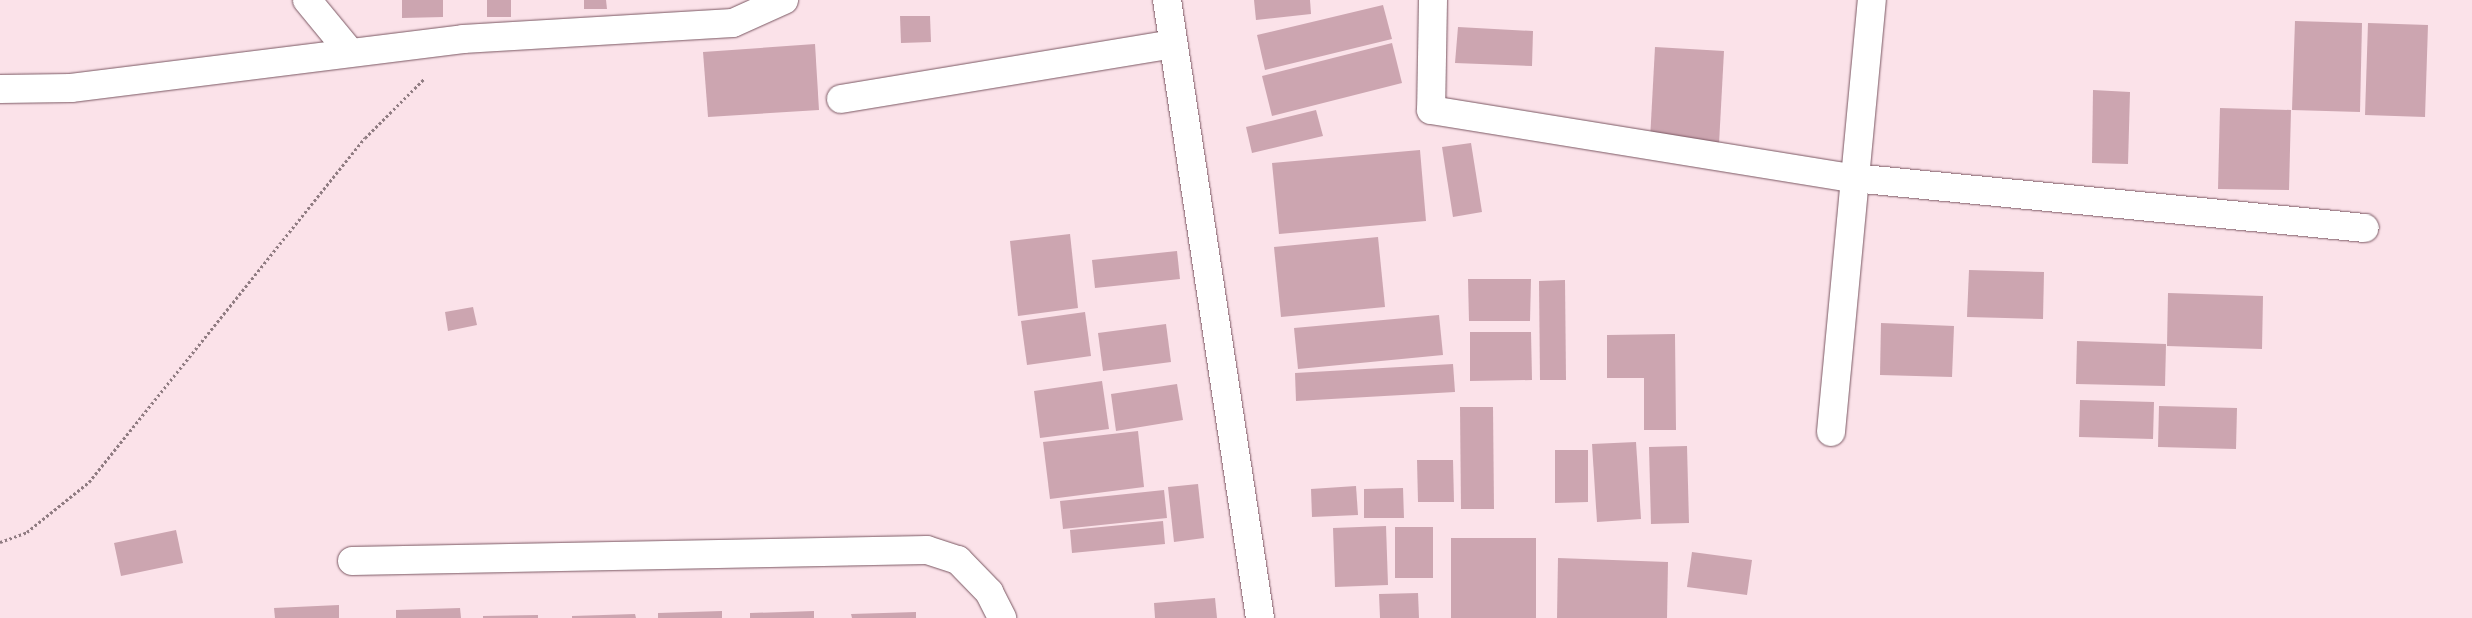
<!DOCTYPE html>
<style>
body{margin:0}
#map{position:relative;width:2472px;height:618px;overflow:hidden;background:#fbe2e9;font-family:"Source Serif 4",serif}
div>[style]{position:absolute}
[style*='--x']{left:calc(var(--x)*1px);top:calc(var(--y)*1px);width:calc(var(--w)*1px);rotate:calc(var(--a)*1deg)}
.building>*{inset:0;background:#cca5b0}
.path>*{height:3px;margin-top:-1.5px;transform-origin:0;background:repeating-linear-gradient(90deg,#907c82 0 2.5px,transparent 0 5px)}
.roads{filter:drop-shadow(0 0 1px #7a5762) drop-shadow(0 0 1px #7a5762)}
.street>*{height:28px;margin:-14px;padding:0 14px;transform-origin:14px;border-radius:14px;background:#fff}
.secondary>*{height:28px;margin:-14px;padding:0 14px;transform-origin:14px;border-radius:14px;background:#fff}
span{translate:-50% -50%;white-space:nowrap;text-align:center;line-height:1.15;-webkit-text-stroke:5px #fdf4f7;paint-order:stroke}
</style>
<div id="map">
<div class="building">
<i style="clip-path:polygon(402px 0,443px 0,443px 17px,402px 18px)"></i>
<i style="clip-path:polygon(487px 0,511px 0,511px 17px,487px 17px)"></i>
<i style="clip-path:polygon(584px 0,606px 0,607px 9px,584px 9px)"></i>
<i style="clip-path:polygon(1254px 0,1310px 0,1311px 14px,1256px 20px)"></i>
<i style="clip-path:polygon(1383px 5px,1392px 39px,1265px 70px,1257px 35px)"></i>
<i style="clip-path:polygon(900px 16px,930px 16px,931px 42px,901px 43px)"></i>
<i style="clip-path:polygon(2295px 21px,2362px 23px,2360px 112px,2292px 110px)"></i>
<i style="clip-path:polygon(2368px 23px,2428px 25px,2425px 117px,2365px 115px)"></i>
<i style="clip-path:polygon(1458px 27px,1533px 31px,1532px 66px,1455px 63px)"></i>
<i style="clip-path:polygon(1392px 43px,1402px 83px,1272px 116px,1262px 76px)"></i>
<i style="clip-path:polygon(815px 44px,819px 110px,708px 117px,703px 52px)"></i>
<i style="clip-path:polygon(1655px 47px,1724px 51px,1719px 144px,1650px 140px)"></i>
<i style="clip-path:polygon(2093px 90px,2130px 92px,2128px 164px,2092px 163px)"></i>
<i style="clip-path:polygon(2220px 108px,2291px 110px,2289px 190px,2218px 189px)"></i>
<i style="clip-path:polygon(1316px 110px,1323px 136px,1252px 153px,1246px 127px)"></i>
<i style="clip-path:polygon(1471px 143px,1482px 212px,1453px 217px,1442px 147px)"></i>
<i style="clip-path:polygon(1420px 150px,1426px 221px,1279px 234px,1272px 163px)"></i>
<i style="clip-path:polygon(1070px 234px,1078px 308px,1018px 316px,1010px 241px)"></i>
<i style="clip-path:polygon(1378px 237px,1385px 307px,1281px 317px,1274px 247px)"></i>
<i style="clip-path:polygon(1177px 251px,1180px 279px,1095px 288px,1092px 260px)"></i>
<i style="clip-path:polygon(1969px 270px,2044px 272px,2043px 319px,1967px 317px)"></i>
<i style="clip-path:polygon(1468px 279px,1531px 279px,1530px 321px,1469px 321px)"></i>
<i style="clip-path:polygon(1565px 280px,1566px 380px,1540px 380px,1539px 281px)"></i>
<i style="clip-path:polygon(2168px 293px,2263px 296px,2262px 349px,2167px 346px)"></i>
<i style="clip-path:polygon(473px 307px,477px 325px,448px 331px,445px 312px)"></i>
<i style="clip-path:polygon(1085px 312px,1091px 356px,1027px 365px,1021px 321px)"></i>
<i style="clip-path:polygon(1439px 315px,1443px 355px,1298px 369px,1294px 328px)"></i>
<i style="clip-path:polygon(1881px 323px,1954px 326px,1952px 377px,1880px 375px)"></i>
<i style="clip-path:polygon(1166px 324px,1171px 362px,1103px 371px,1098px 333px)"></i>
<i style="clip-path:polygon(1470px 332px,1531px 332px,1532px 380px,1470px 381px)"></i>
<i style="clip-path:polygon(1675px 334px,1676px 430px,1644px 430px,1644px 378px,1607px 378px,1607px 335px)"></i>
<i style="clip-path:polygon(2077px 341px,2166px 344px,2165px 386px,2076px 384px)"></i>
<i style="clip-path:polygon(1453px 364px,1455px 392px,1296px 401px,1295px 373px)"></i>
<i style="clip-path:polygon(1102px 381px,1109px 429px,1040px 438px,1034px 391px)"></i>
<i style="clip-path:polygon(1177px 384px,1183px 420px,1116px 431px,1111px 394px)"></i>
<i style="clip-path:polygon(2080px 400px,2154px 402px,2153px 439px,2079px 437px)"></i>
<i style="clip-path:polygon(2159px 406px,2237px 408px,2236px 449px,2158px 447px)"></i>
<i style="clip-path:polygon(1460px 407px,1493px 407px,1494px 509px,1461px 509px)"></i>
<i style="clip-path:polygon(1138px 431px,1144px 487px,1050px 499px,1043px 442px)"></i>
<i style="clip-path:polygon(1636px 442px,1641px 519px,1597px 522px,1592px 444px)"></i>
<i style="clip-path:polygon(1687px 446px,1689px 523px,1651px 524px,1649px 447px)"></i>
<i style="clip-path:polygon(1555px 450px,1588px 450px,1588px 502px,1555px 503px)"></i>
<i style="clip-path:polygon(1417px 460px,1453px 460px,1454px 502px,1418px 502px)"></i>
<i style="clip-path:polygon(1198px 484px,1204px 538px,1174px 542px,1168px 487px)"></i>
<i style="clip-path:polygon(1356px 486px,1358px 515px,1312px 517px,1311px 489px)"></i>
<i style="clip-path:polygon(1403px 488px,1404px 518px,1364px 518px,1364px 489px)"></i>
<i style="clip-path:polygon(1164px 490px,1167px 518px,1063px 529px,1060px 501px)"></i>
<i style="clip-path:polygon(1163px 521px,1165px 544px,1072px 553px,1070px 530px)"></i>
<i style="clip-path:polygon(1386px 526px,1388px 585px,1335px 587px,1333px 528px)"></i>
<i style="clip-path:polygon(1395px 527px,1433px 527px,1433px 578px,1395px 578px)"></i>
<i style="clip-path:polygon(176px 530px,183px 563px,121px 576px,114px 543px)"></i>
<i style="clip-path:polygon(1451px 538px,1536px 538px,1536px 618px,1451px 618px)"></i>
<i style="clip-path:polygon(1692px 552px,1752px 560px,1747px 595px,1687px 587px)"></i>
<i style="clip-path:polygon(1558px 558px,1668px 562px,1667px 618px,1557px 618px)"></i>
<i style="clip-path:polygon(1418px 593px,1419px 618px,1380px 618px,1379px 594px)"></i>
<i style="clip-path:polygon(1215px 598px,1217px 618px,1155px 618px,1154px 603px)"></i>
<i style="clip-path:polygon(339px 605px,339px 618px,275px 618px,274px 608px)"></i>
<i style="clip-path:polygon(460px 608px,461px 618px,396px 618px,396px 610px)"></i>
<i style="clip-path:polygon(722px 611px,722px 618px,658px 618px,658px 613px)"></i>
<i style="clip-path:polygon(814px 611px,814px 618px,750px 618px,750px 613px)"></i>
<i style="clip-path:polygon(916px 612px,916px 618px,852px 618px,851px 614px)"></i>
<i style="clip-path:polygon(635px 614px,636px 618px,572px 618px,572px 616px)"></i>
<i style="clip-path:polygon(538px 615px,538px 618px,483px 618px,483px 616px)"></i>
</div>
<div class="path">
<i style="--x:0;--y:542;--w:29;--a:-20"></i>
<i style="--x:27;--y:532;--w:80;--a:-38.9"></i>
<i style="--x:89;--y:482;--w:441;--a:-51.3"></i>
<i style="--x:365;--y:138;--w:83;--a:-45"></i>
</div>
<div class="roads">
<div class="street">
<i style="--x:307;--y:0;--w:66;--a:50.5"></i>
<i style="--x:1433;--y:0;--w:110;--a:91"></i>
<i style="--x:1431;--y:110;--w:427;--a:9.2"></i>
<i style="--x:1853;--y:178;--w:514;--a:5.58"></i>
<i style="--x:0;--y:89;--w:71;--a:-0.8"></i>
<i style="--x:71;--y:88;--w:395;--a:-7.1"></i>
<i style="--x:463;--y:39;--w:270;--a:-3.4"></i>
<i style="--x:733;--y:23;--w:56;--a:-24.3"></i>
<i style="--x:841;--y:99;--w:336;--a:-9.4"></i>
<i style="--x:1831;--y:432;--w:434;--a:-84.6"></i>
<i style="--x:352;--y:561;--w:575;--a:-1.1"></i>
<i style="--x:927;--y:550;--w:33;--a:18"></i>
<i style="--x:958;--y:560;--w:45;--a:45.9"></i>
<i style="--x:989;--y:592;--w:29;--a:63"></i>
</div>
<div class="secondary">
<i style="--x:1167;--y:0;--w:625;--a:81.44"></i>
</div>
</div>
</div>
